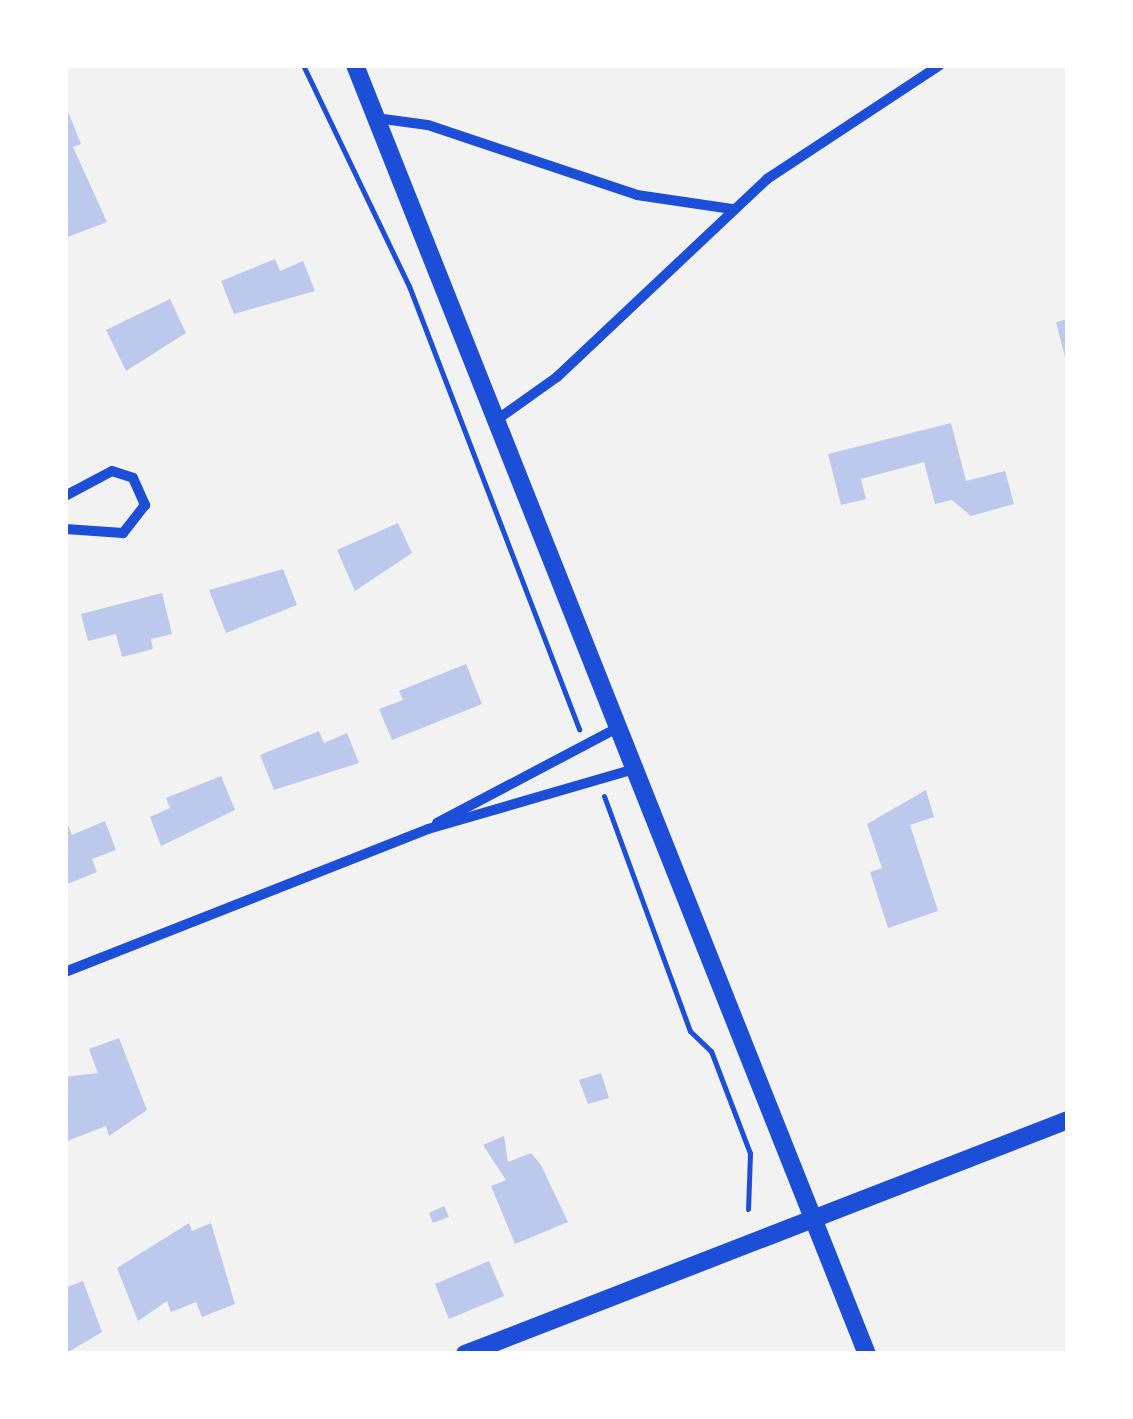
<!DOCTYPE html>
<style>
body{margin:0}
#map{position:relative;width:1133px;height:1419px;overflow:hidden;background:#f2f2f2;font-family:"Space Grotesk",sans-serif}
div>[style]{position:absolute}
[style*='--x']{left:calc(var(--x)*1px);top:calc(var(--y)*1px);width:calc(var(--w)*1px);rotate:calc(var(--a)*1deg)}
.building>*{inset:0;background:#bdc9ec}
.path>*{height:5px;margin:-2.5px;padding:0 2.5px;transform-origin:2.5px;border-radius:2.5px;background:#1d4ed8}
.minor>*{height:10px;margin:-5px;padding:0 5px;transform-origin:5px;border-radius:5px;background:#1d4ed8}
.tertiary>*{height:18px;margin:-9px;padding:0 9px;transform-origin:9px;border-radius:9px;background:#1d4ed8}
span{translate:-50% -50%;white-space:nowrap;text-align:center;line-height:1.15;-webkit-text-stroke:10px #fff;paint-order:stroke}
.frame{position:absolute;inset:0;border:68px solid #fff;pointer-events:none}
</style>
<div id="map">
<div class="building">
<i style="clip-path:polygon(65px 104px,81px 144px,73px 147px,107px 222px,65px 238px)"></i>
<i style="clip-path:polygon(275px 259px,280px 271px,303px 261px,315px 291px,234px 314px,221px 281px)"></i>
<i style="clip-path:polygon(170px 299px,186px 333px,126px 371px,106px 330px)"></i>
<i style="clip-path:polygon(1068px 319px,1068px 365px,1067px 365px,1056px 322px)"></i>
<i style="clip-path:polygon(951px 423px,966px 481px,1005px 471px,1014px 504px,971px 516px,952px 500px,935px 504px,924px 462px,861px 479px,866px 499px,841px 505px,828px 454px)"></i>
<i style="clip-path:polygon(398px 523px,412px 553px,355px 591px,337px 550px)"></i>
<i style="clip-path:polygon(283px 569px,297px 605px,226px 633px,209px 590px)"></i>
<i style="clip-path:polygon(162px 593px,172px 634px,151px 639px,153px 649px,122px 657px,116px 634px,88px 641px,81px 614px)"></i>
<i style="clip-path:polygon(466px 664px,482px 704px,392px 740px,379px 709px,403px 700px,399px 691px)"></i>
<i style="clip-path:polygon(319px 731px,324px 743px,347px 733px,359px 763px,274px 790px,260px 755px)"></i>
<i style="clip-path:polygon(221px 776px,235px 810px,161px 846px,150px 817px,170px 808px,166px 798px)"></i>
<i style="clip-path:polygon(926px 790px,934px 817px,910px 825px,938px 911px,888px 928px,870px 872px,882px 868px,867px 824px)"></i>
<i style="clip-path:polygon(65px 818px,72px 835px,105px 821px,116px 850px,92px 859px,97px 872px,65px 885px)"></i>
<i style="clip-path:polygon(119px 1038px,147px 1110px,109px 1136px,106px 1126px,67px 1141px,65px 1077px,98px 1073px,89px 1049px)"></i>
<i style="clip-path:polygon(601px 1073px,609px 1098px,588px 1104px,579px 1080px)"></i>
<i style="clip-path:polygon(504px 1136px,508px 1162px,531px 1153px,541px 1165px,568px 1222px,515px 1244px,491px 1186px,506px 1180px,483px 1145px)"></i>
<i style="clip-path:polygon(444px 1206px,449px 1217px,433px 1223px,429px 1213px)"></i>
<i style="clip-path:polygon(189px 1223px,192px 1231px,211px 1223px,235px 1304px,202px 1317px,196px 1302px,171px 1312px,167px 1301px,138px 1321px,117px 1268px)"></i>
<i style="clip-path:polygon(489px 1261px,504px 1296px,449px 1319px,435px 1284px)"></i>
<i style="clip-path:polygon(83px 1281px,102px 1332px,65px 1354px,65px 1288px)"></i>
</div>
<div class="path">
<i style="--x:303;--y:65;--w:245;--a:64.4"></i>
<i style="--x:409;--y:286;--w:475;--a:69"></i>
<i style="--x:604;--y:796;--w:250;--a:69.9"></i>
<i style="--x:690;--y:1031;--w:29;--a:44"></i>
<i style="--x:711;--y:1051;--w:109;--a:69.1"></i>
<i style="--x:750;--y:1153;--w:56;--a:92"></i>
</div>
<div class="minor">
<i style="--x:376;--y:118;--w:52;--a:7.7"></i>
<i style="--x:428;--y:125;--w:220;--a:18.5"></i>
<i style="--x:637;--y:195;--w:96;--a:8.4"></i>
<i style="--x:495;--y:421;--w:76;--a:-35.4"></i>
<i style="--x:557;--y:377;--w:289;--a:-43.3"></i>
<i style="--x:767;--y:179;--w:207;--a:-33.4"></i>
<i style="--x:65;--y:496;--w:53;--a:-28"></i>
<i style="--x:112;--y:471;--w:22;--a:18"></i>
<i style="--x:133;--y:478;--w:30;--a:66"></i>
<i style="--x:145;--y:505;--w:36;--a:128"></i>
<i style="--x:123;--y:533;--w:58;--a:-176.1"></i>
<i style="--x:437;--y:823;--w:204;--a:-27.8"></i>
<i style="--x:65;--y:972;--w:390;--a:-21.5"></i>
<i style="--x:428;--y:829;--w:215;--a:-16.2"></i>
</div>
<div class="tertiary">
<i style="--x:355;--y:65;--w:1387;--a:68.34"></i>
<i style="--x:465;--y:1354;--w:647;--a:-21.21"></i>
</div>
<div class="frame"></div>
</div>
